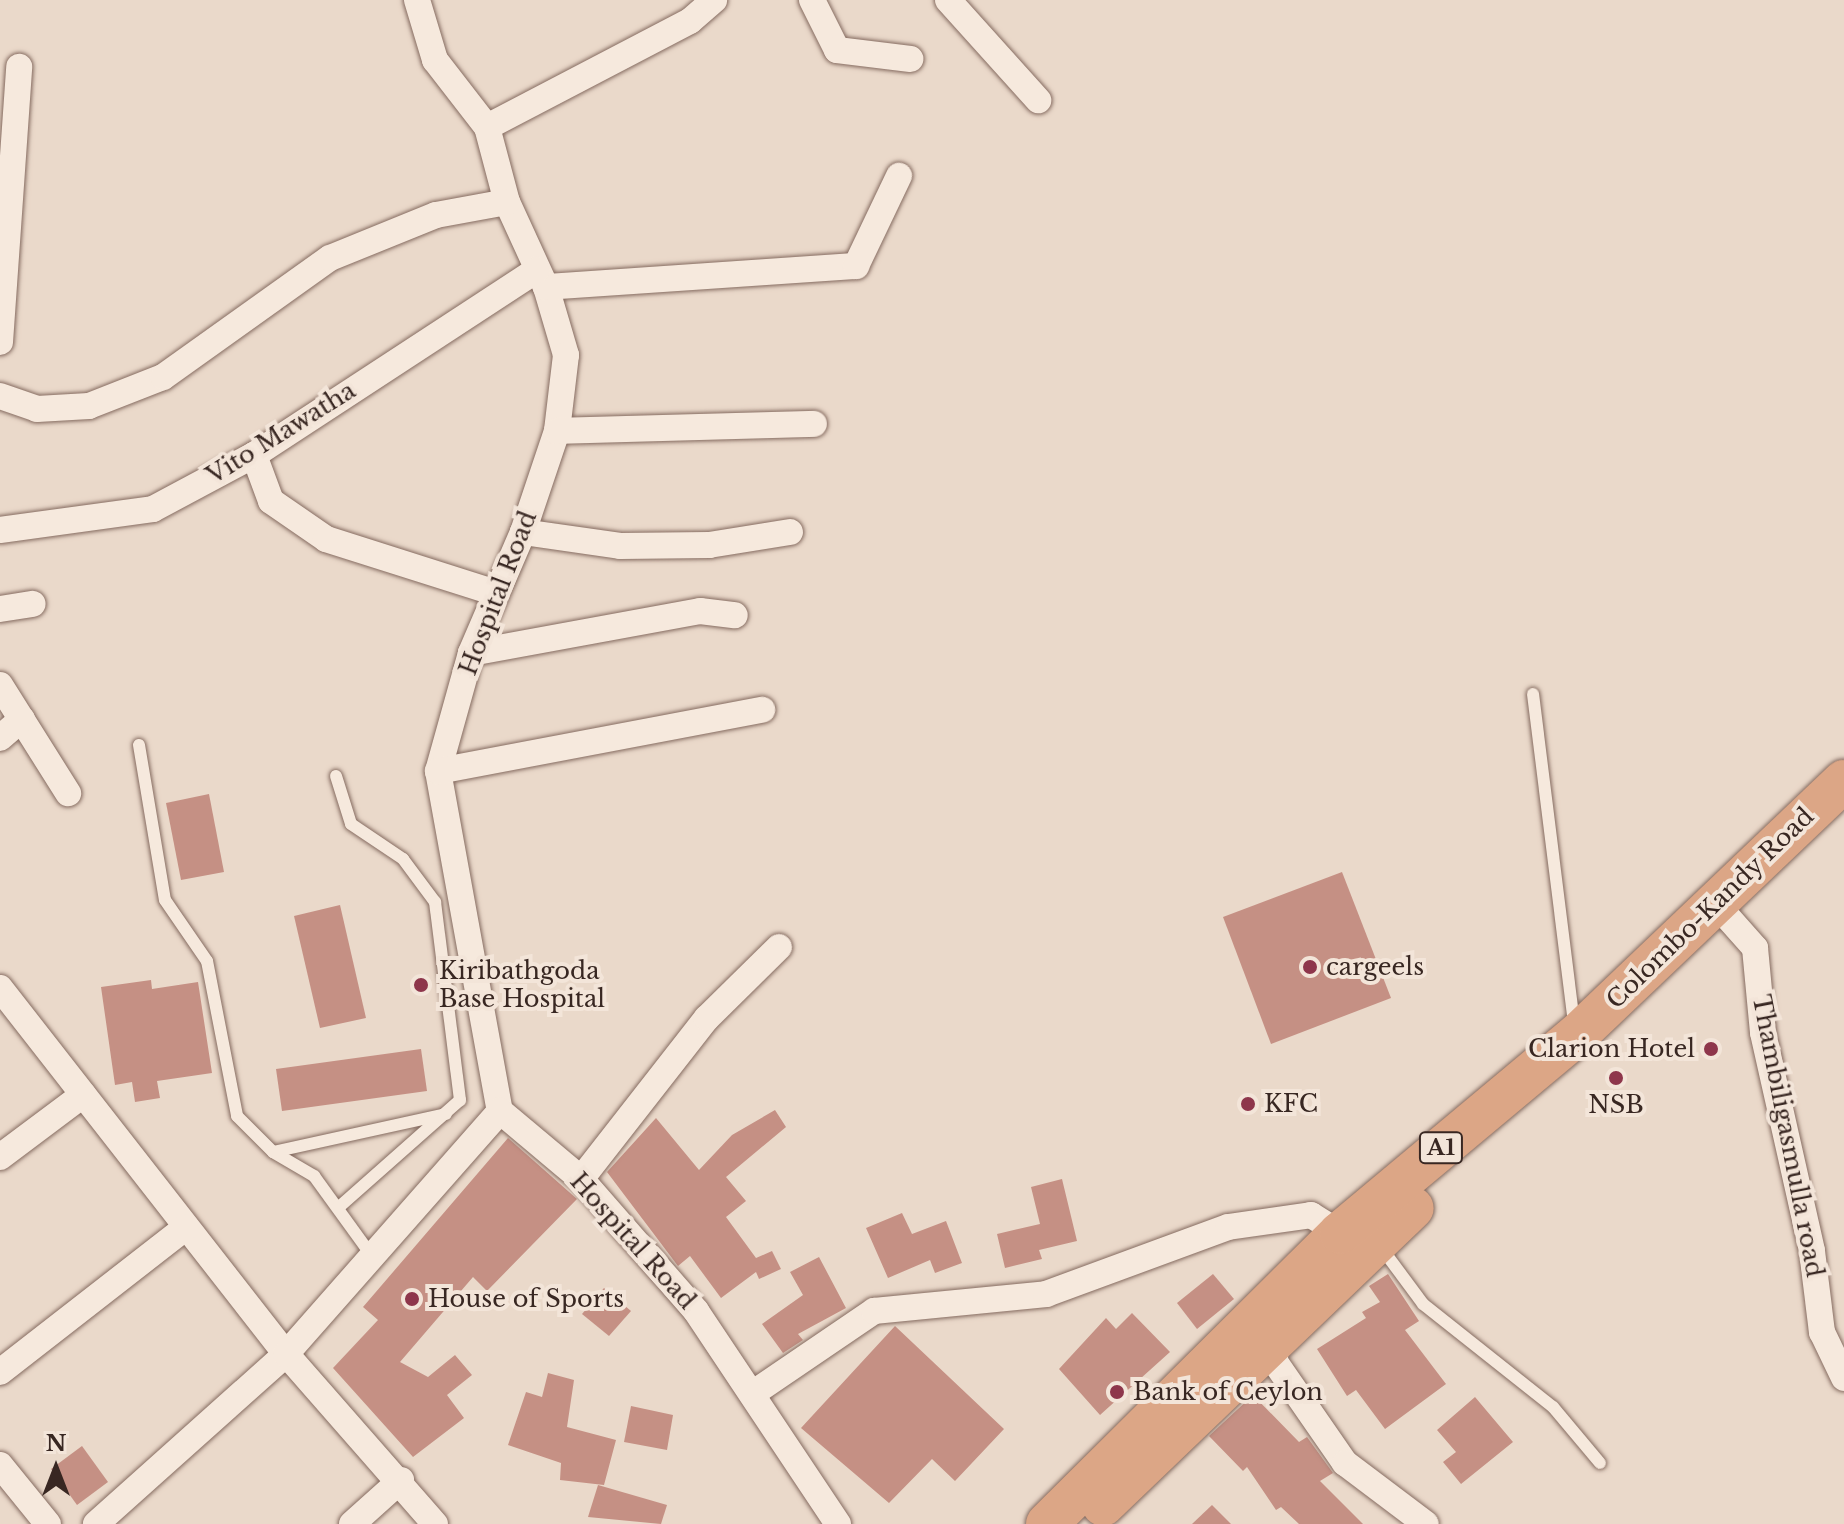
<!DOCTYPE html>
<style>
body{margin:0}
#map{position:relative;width:1844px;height:1524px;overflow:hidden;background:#ead9ca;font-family:"Libre Baskerville",serif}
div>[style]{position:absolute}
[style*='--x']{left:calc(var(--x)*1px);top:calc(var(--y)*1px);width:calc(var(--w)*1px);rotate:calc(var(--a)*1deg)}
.building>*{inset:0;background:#c59084}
.roads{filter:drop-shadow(0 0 2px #856b60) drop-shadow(0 0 2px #856b60)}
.service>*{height:12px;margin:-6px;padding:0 6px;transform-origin:6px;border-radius:6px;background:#f6e9dd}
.minor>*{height:26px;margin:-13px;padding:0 13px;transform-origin:13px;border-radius:13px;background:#f6e9dd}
.trunk>*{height:42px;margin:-21px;padding:0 21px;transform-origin:21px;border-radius:21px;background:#dca686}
.dots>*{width:22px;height:22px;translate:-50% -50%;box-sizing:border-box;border:4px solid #f3e5d9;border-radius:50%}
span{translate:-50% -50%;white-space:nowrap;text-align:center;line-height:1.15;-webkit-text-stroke:8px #f3e5d9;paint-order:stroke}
.shield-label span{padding:2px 6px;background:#f3e5d9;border:2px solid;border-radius:6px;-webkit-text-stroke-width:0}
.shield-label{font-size:22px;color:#382722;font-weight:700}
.street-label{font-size:24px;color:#382722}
.poi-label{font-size:24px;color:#382722}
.left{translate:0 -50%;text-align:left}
.right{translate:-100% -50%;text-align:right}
.north{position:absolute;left:16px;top:1428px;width:80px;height:80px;-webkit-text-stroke:6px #f3e5d9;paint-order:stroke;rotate:0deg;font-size:22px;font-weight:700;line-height:32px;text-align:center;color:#382722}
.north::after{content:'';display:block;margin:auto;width:28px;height:36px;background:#382722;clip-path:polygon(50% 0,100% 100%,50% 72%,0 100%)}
</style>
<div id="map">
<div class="building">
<i style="clip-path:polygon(209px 794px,224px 872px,181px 880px,166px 803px)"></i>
<i style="clip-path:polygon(1342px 872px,1391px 998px,1271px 1044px,1223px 917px)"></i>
<i style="clip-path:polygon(340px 905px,366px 1018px,320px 1028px,294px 916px)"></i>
<i style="clip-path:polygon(151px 980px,152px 989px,198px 982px,212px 1073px,157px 1081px,160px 1098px,135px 1102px,132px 1082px,115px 1085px,101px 987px)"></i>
<i style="clip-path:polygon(421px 1049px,427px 1091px,282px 1111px,276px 1069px)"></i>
<i style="clip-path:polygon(775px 1110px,786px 1127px,726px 1177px,746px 1201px,726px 1217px,756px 1258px,772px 1251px,781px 1269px,759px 1279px,756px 1272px,721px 1298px,690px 1256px,678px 1266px,607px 1172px,656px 1118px,699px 1170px,732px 1135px)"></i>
<i style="clip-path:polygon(508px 1138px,577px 1199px,487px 1291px,473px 1277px,400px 1362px,428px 1377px,455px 1355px,472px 1375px,447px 1395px,464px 1418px,413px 1457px,333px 1368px,378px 1320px,363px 1307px)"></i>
<i style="clip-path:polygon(1062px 1179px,1077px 1241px,1039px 1250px,1042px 1259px,1005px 1268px,997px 1234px,1040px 1224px,1031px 1187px)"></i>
<i style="clip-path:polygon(902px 1213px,912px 1234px,946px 1221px,962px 1263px,935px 1273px,930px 1260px,888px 1278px,866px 1228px)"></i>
<i style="clip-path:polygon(819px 1257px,846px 1308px,798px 1334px,803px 1340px,783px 1353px,762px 1324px,803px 1295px,790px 1272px)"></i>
<i style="clip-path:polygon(1213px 1274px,1234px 1299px,1197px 1329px,1177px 1303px)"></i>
<i style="clip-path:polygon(1388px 1274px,1419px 1321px,1405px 1330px,1446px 1384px,1385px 1429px,1356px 1390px,1347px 1396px,1317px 1349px,1366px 1318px,1362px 1312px,1380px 1302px,1369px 1286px)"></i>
<i style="clip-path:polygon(604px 1288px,631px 1311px,609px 1336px,582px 1314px)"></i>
<i style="clip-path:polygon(1132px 1313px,1170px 1352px,1100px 1415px,1059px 1369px,1106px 1318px,1116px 1329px)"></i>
<i style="clip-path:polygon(895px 1326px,1004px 1429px,955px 1481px,932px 1459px,889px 1503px,801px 1428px)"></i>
<i style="clip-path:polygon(548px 1373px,574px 1380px,567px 1427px,616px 1440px,604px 1485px,560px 1480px,561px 1463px,508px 1445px,526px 1392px,542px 1397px)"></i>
<i style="clip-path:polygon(1253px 1395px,1299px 1442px,1307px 1437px,1333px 1473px,1320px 1481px,1363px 1524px,1299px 1524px,1281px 1507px,1276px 1510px,1247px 1467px,1243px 1471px,1209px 1436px)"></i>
<i style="clip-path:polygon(1475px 1397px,1513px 1442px,1461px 1484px,1443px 1462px,1456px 1452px,1437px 1430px)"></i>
<i style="clip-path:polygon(631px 1406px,673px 1415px,667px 1450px,624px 1442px)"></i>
<i style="clip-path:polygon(82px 1446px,108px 1482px,77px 1505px,51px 1469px)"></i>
<i style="clip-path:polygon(598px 1485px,667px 1505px,661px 1524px,588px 1517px)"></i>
<i style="clip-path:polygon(1212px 1505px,1231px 1524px,1192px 1524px)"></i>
</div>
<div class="roads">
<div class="service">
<i style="--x:1533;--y:694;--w:334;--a:82.9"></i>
<i style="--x:139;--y:745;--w:157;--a:80.5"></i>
<i style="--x:165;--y:900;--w:74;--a:55.5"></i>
<i style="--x:207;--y:961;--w:158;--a:79"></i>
<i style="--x:237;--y:1116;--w:51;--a:45"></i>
<i style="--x:273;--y:1152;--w:48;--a:30.3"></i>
<i style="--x:314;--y:1176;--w:99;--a:54.1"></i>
<i style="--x:336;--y:776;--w:50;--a:72.6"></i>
<i style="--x:351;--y:824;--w:63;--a:33.9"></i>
<i style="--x:403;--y:859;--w:54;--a:53.3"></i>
<i style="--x:435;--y:902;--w:200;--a:82.8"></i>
<i style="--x:460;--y:1100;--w:163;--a:138.5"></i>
<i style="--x:273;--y:1152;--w:177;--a:-12.4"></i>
<i style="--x:1380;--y:1246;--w:72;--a:53.4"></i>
<i style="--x:1423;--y:1304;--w:166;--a:38.4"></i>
<i style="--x:1553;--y:1407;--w:73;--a:50"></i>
</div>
<div class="minor">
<i style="--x:417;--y:0;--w:63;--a:73.3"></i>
<i style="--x:435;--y:60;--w:85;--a:52.2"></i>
<i style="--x:487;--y:127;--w:78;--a:75.1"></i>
<i style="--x:507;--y:202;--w:94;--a:65.4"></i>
<i style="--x:546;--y:287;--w:71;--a:73.6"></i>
<i style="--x:566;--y:355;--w:77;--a:96.8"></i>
<i style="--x:557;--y:431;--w:107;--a:108.6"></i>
<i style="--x:523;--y:532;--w:132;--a:113.3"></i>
<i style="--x:471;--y:653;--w:123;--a:105.6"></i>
<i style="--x:438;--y:771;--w:346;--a:79.7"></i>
<i style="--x:500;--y:1111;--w:106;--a:40"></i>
<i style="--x:581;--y:1179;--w:175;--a:48.9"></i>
<i style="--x:696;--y:1311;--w:256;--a:56.3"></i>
<i style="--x:812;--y:0;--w:56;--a:63.4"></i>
<i style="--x:837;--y:50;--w:74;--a:7"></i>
<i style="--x:948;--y:0;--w:135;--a:48"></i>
<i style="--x:487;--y:127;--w:229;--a:-27.6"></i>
<i style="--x:690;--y:21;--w:32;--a:-41"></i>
<i style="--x:546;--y:287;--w:311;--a:-3.9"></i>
<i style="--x:856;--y:266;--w:100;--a:-64.5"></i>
<i style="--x:0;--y:342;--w:276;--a:-86"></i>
<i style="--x:0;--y:396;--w:39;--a:19"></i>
<i style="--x:37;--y:409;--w:52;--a:-3.3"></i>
<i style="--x:89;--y:406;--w:79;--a:-21.4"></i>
<i style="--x:163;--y:377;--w:205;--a:-35.5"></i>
<i style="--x:330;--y:258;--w:114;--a:-22.1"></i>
<i style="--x:436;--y:215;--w:72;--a:-10.4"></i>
<i style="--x:557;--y:431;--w:257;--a:-1.6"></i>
<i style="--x:254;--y:455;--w:49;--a:69.7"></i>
<i style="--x:271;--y:501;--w:67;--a:34.6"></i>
<i style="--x:326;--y:539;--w:178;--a:17.6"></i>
<i style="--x:0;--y:530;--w:154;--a:-7.8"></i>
<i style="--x:153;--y:509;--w:115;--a:-28.1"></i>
<i style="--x:254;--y:455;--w:338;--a:-33.2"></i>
<i style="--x:523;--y:532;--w:98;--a:8.2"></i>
<i style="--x:620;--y:546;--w:89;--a:-0.6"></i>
<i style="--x:709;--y:545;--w:82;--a:-9.1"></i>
<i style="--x:0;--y:609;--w:33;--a:-9"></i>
<i style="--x:471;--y:653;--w:233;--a:-10.4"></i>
<i style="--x:700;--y:611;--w:35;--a:7"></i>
<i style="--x:0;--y:685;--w:128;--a:57.8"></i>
<i style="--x:0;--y:738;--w:29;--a:-41"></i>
<i style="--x:438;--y:771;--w:330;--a:-10.7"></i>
<i style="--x:1716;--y:904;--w:59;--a:48.4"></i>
<i style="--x:1755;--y:948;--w:85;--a:84.6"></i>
<i style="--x:1763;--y:1033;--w:223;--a:77.3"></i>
<i style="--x:1812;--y:1251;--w:82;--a:83"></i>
<i style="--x:1822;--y:1332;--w:51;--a:64.4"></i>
<i style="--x:0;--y:988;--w:464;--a:52"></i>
<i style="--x:286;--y:1354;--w:255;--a:138.2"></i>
<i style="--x:0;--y:1157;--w:104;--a:-36.8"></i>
<i style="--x:581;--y:1179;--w:204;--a:-52"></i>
<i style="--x:707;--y:1018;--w:101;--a:-44.6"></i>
<i style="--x:1276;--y:1331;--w:31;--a:92"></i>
<i style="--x:1275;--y:1362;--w:123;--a:55.3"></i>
<i style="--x:1345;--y:1463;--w:101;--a:37"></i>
<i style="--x:0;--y:1372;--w:236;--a:-37.9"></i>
<i style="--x:752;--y:1394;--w:148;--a:-34.2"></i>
<i style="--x:874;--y:1311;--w:173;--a:-5.6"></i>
<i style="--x:1046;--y:1294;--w:194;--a:-20.2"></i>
<i style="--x:1228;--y:1227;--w:84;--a:-8.2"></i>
<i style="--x:1311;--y:1215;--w:34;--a:32"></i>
<i style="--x:0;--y:1465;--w:76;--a:50.9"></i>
<i style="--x:352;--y:1524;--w:66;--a:-41.9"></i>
<i style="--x:435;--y:1524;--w:226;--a:-131.2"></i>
<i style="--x:286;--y:1354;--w:324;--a:-48.6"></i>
</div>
<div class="trunk">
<i style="--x:1103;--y:1505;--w:429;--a:-43.8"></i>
<i style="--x:1047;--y:1524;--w:413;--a:-44.8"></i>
<i style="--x:1340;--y:1233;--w:307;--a:-39.9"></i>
<i style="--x:1576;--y:1036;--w:370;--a:-43.6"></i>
</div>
</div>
<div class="dots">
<i style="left:1310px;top:967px;background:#8e364b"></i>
<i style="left:421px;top:985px;background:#8e364b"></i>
<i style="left:1711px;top:1049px;background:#8e364b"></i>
<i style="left:1616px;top:1078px;background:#8e364b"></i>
<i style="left:1248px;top:1104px;background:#8e364b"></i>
<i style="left:412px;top:1299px;background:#8e364b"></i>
<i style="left:1117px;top:1392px;background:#8e364b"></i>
</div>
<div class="shield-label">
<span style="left:1441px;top:1148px">A1</span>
</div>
<div class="street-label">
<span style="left:281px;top:433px;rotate:-32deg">Vito Mawatha</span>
<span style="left:498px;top:593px;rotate:-69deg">Hospital Road</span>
<span style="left:1710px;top:908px;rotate:-44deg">Colombo-Kandy Road</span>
<span style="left:1788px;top:1136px;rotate:79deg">Thambiligasmulla road</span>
<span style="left:633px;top:1241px;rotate:48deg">Hospital Road</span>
</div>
<div class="poi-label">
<span class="left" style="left:1326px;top:967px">cargeels</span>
<span class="left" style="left:439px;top:985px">Kiribathgoda<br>Base Hospital</span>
<span class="right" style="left:1695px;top:1049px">Clarion Hotel</span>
<span class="left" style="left:1264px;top:1104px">KFC</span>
<span style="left:1616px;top:1105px">NSB</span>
<span class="left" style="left:428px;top:1299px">House of Sports</span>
<span class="left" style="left:1133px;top:1392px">Bank of Ceylon</span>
</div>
<div class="north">N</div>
</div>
